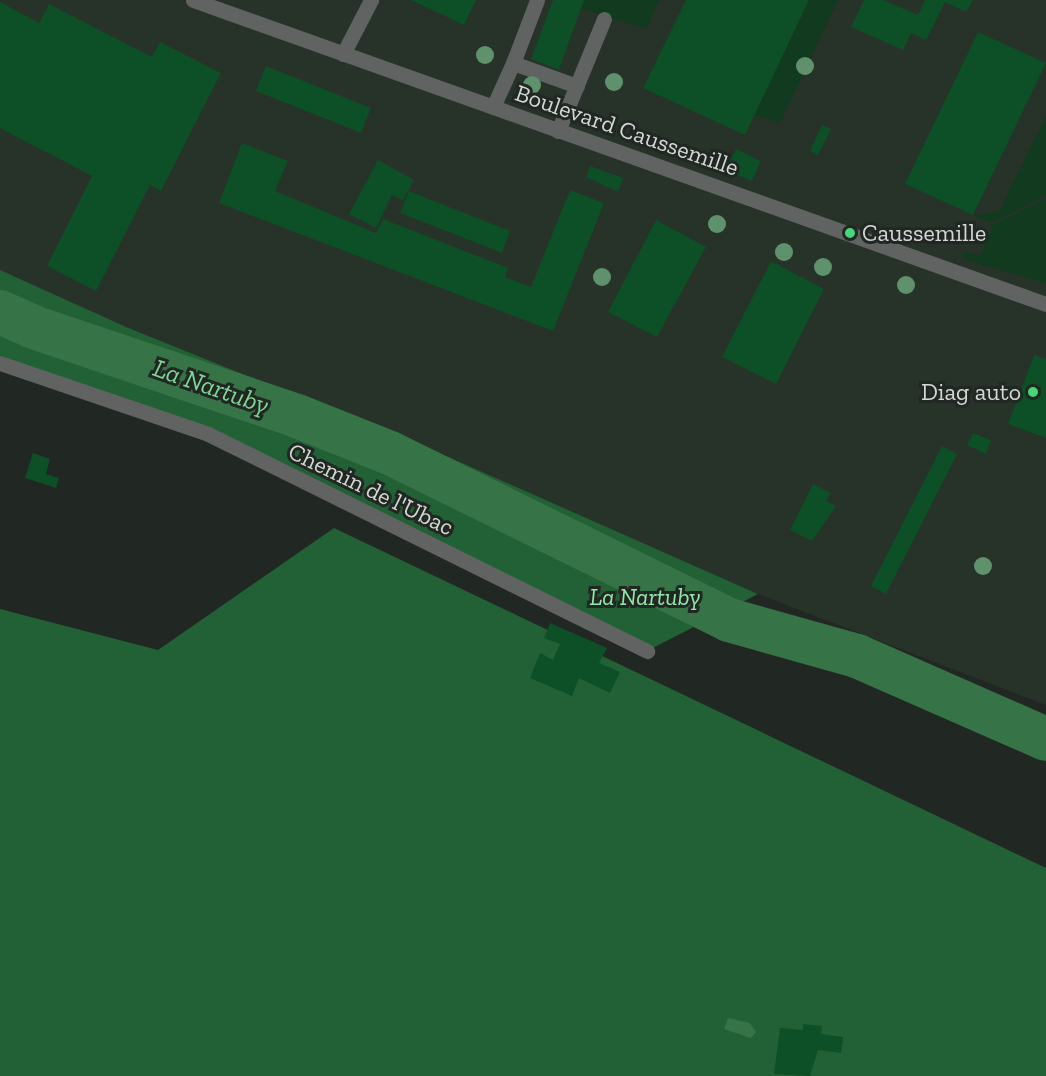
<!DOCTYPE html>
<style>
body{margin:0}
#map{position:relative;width:1046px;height:1076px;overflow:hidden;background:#212723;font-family:"Zilla Slab",serif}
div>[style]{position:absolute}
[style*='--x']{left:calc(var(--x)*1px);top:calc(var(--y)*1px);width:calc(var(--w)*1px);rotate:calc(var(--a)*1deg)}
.built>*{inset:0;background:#273229}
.green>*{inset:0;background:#113a1e}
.forest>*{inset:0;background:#226036}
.water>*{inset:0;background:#367347}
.river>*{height:44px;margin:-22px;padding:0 22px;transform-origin:22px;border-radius:22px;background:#367347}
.building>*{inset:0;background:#0d4f26}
.minor>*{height:15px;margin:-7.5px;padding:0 7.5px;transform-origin:7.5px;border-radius:7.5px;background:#606361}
.trees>*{width:18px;height:18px;margin:-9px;border-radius:50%;background:#5f926c}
.dots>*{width:16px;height:16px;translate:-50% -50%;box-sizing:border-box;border:3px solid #212723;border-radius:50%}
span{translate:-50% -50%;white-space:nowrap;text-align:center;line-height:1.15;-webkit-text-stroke:6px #212723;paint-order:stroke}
.street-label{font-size:24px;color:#d4d8d5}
.poi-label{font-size:24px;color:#d4d8d5}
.left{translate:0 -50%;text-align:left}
.right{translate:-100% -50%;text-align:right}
.park-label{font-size:24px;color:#92e9a7;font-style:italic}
.water-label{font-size:26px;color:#7fd695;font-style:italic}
</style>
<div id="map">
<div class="built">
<i style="clip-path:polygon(0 0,1046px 0,1046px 705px,758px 594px,453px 459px,0 278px)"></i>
</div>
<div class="green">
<i style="clip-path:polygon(584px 0,659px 0,646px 29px,581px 8px)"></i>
<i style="clip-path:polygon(809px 0,838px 0,780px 123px,754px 115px)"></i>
<i style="clip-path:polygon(1046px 116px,1046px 196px,991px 223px,973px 215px,999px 212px)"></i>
<i style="clip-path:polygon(1046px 199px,1046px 283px,963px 259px,964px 251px,980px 256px,994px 224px)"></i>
</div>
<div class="forest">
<i style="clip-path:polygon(0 270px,126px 327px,453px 459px,758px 594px,647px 651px,217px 438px,0 356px)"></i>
<i style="clip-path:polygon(334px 528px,1046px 868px,1046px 1076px,0 1076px,0 609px,158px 650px)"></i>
</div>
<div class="water">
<i style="clip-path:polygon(728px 1018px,750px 1023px,756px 1032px,751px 1038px,724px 1029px)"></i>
</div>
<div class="river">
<i style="--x:0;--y:312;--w:36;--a:24"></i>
<i style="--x:33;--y:327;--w:279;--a:18.6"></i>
<i style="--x:297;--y:416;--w:100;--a:21.7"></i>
<i style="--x:390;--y:453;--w:378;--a:26.2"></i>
<i style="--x:729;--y:620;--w:133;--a:15.7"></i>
<i style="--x:857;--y:656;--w:206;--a:23.7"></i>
</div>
<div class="building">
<i style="clip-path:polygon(411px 0,476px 0,464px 25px)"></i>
<i style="clip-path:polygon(553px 0,584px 0,559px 70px,531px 59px)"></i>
<i style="clip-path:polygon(686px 0,809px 0,745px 135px,643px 88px)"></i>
<i style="clip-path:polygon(864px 0,883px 0,918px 15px,925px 0,973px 0,966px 12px,945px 2px,926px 40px,911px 33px,903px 50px,851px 27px)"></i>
<i style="clip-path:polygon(0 2px,39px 23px,49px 4px,152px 57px,160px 42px,221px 73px,161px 191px,150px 185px,96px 291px,47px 266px,92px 176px,0 128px)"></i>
<i style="clip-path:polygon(978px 32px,1046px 63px,973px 215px,905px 184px)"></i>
<i style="clip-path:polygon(266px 66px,371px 108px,361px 133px,256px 91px)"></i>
<i style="clip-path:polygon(822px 125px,831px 129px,818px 155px,810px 151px)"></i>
<i style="clip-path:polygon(242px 143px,288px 161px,275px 191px,376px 233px,383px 219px,508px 268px,505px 277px,531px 287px,570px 190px,604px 203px,553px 331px,219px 203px)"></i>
<i style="clip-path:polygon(736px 149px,761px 161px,752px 181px,725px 170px)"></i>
<i style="clip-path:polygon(378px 160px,414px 180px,403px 200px,392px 195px,376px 228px,349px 214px)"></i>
<i style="clip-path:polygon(590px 166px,623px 178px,618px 192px,586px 177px)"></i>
<i style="clip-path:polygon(409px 191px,510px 231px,502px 253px,400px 213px)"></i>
<i style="clip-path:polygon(656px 220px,706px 247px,657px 337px,608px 312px)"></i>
<i style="clip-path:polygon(771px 261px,824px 289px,776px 384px,722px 357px)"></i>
<i style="clip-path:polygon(1034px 355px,1046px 359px,1046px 438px,1008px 424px)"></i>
<i style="clip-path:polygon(973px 433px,991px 440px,986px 454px,967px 445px)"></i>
<i style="clip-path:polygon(942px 446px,957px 454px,886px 594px,871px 586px)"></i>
<i style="clip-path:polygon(33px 453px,50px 459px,46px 474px,59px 478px,56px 488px,25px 478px)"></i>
<i style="clip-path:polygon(813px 484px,831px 493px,826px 501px,836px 506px,812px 541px,790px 530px)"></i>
<i style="clip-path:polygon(550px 623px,607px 648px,599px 663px,620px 672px,610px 693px,579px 678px,572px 696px,530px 678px,540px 653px,553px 660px,560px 644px,544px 638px)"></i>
<i style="clip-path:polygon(803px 1024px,822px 1026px,821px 1034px,843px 1037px,841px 1053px,818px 1050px,810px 1076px,774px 1074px,780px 1028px,803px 1030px)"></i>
</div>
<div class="minor">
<i style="--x:193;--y:0;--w:906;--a:19.62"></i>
<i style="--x:343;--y:54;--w:61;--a:-62.6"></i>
<i style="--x:513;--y:63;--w:67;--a:-69.1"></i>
<i style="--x:493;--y:107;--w:48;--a:-65.6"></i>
<i style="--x:513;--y:63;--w:68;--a:19.8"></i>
<i style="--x:558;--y:131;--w:121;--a:-67.7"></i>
<i style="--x:0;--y:363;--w:220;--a:18.8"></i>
<i style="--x:208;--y:434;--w:490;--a:26.3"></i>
</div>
<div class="trees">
<i style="left:485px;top:55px"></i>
<i style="left:805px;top:66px"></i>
<i style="left:614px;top:82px"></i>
<i style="left:532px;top:85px"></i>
<i style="left:717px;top:224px"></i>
<i style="left:784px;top:252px"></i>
<i style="left:823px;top:267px"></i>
<i style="left:602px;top:277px"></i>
<i style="left:906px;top:285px"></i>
<i style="left:983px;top:566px"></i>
</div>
<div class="dots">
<i style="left:850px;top:233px;background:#48d778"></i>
<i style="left:1033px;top:392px;background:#48d778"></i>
</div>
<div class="street-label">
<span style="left:627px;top:130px;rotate:19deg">Boulevard Caussemille</span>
<span style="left:371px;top:489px;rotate:26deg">Chemin de l'Ubac</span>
</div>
<div class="poi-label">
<span class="left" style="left:862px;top:233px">Caussemille</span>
<span class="right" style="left:1021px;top:392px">Diag auto</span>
</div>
<div class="park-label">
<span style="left:645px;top:597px">La Nartuby</span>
</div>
<div class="water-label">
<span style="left:211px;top:387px;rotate:19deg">La Nartuby</span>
</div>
</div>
